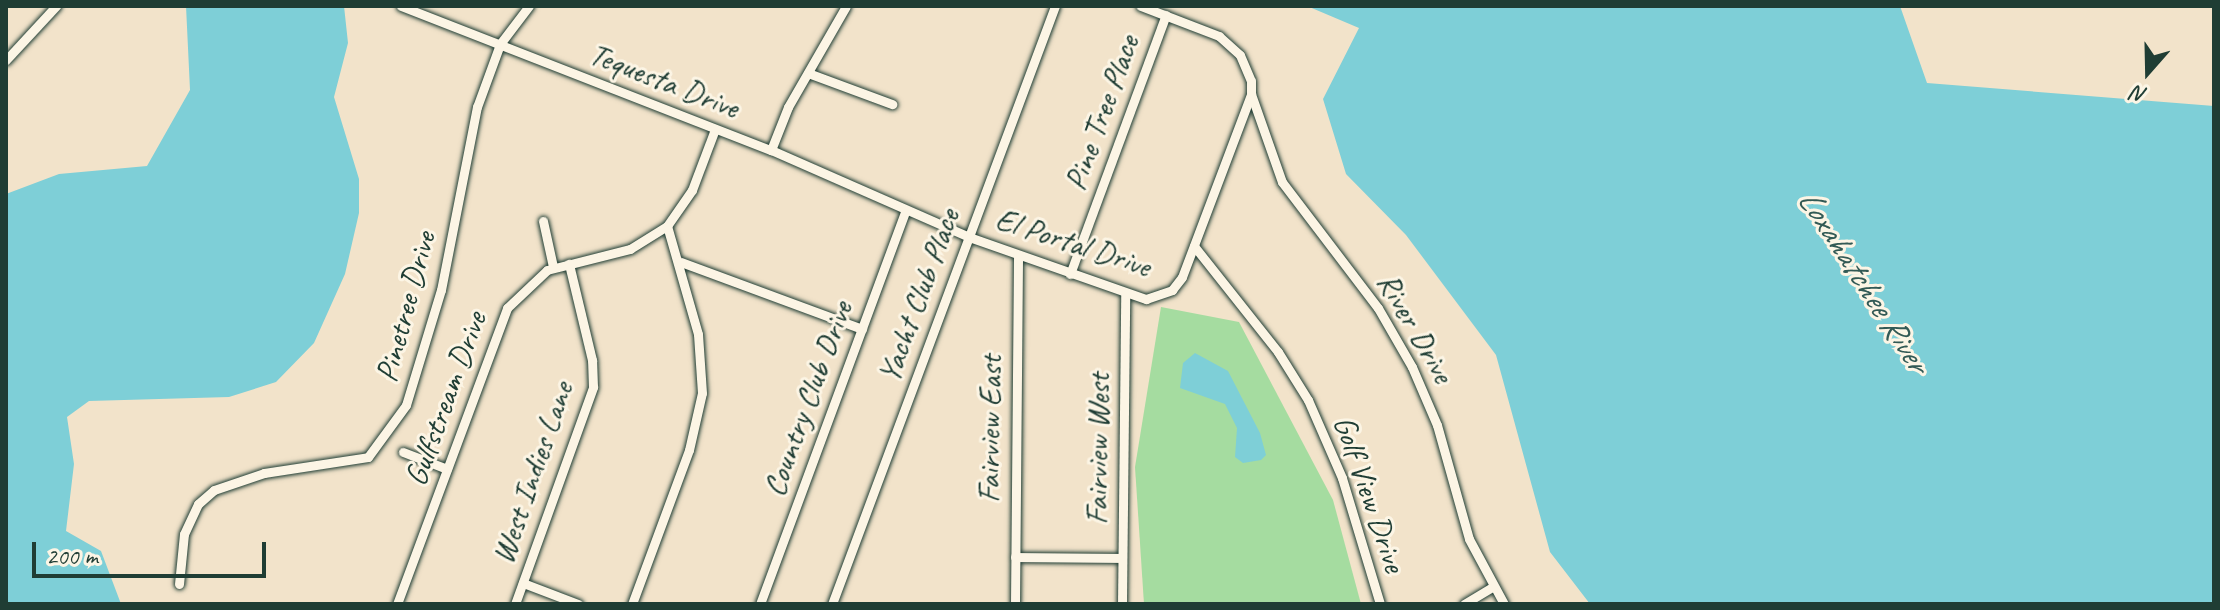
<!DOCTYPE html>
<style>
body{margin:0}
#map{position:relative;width:2220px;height:610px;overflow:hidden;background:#f2e3ca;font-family:Caveat,sans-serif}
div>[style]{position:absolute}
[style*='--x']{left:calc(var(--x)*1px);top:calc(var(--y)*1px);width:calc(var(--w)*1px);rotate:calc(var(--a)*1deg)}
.green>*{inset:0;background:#a5dca0}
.water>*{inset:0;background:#7ecfd7}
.roads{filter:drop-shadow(0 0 2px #1f3d34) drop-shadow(0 0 2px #1f3d34)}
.minor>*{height:9px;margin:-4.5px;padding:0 4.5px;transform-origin:4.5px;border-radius:4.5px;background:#fcf5e5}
span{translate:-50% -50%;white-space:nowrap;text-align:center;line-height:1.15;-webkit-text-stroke:6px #fcf5e5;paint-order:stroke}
.street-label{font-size:32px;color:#1f3d34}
.water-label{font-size:34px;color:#325a55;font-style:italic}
.frame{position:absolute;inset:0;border:8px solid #1f3d34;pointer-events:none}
.north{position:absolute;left:2108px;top:32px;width:80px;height:80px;-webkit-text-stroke:6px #fcf5e5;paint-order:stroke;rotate:200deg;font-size:22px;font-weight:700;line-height:32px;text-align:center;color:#1f3d34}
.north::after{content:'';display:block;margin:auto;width:28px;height:36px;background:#1f3d34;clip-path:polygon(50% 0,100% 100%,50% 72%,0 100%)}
.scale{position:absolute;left:32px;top:542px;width:234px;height:36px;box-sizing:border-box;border:4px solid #1f3d34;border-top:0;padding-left:10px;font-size:24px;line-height:28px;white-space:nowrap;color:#1f3d34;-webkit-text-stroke:6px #fcf5e5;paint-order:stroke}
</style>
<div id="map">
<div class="green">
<i style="clip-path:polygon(1161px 307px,1239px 322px,1333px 500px,1361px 604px,1144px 604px,1135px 467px)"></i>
</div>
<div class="water">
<i style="clip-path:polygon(186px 6px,344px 6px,348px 43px,334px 97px,359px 179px,359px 213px,345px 274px,314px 343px,276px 382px,229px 397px,89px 401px,67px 417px,74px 464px,66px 531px,101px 551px,121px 604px,6px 604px,6px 194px,59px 174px,147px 166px,190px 90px)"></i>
<i style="clip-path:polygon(1307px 6px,1900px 6px,1927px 83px,2214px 106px,2214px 604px,1590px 604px,1550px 552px,1496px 355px,1406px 235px,1346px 174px,1323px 99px,1359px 28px)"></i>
<i style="clip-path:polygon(1195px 353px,1228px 371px,1260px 433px,1266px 455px,1261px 460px,1243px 463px,1235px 457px,1237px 428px,1225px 404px,1180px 388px,1183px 363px)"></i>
</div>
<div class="roads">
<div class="minor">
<i style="--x:401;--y:6;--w:397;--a:21.3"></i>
<i style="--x:771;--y:150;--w:216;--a:23.7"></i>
<i style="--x:969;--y:237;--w:188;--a:19.3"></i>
<i style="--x:1146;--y:299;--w:28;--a:-19"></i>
<i style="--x:1172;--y:290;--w:16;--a:-52"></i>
<i style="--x:1182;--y:277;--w:196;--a:-69.3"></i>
<i style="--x:1251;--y:94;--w:13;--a:-90"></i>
<i style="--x:1251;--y:81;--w:28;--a:-113"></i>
<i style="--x:1240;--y:55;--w:28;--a:-138"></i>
<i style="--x:1219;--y:36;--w:84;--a:-159"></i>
<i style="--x:6;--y:60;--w:74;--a:-47.2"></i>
<i style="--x:808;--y:73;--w:90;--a:20.3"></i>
<i style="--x:1251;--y:94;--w:93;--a:70.6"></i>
<i style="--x:1282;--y:182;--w:158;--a:52.7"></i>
<i style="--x:1378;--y:308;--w:68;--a:60"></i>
<i style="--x:1412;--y:367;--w:63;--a:66.7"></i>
<i style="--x:1437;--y:425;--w:118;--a:74.3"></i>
<i style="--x:1469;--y:539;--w:74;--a:61.7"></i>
<i style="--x:771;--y:150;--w:46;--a:-68.4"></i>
<i style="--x:788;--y:107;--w:116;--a:-60.1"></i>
<i style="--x:543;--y:221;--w:47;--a:77.7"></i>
<i style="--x:1194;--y:246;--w:135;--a:51.6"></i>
<i style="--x:1278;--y:352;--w:57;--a:58"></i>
<i style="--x:1308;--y:400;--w:85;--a:66.4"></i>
<i style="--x:1342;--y:478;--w:132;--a:73.2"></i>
<i style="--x:681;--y:262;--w:193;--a:20.3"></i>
<i style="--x:1070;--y:274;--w:276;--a:-69.7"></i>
<i style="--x:403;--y:452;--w:47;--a:21.1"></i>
<i style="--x:1015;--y:557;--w:107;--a:0.5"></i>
<i style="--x:523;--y:583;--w:59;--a:20.9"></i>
<i style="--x:179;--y:584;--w:50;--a:-84.3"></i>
<i style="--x:184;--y:534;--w:33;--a:-65"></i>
<i style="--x:198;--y:504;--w:21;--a:-41"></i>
<i style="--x:214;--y:490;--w:53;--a:-18.8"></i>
<i style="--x:264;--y:473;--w:105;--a:-8.7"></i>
<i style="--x:368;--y:457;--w:64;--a:-53.8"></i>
<i style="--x:406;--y:405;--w:120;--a:-73.1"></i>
<i style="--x:441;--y:290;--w:187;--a:-78.9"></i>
<i style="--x:477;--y:107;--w:67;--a:-69.9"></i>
<i style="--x:500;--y:44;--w:48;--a:-52.7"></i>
<i style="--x:397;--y:604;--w:316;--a:-69.6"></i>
<i style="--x:507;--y:308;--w:55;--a:-43.5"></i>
<i style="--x:547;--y:270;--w:86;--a:-14.2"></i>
<i style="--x:630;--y:249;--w:44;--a:-31.9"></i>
<i style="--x:667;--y:226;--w:44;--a:-55.2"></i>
<i style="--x:692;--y:190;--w:65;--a:-69.3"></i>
<i style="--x:515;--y:604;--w:231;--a:-70.2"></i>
<i style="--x:593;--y:387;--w:27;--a:-92"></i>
<i style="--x:592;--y:360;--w:99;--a:-103.5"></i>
<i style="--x:632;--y:604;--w:164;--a:-69.7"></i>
<i style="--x:689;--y:450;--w:58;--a:-77.2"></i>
<i style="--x:702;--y:393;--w:59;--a:-93.9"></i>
<i style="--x:698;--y:334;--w:112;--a:-106"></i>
<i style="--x:760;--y:604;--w:419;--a:-69.7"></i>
<i style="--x:832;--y:604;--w:638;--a:-69.55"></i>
<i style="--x:1015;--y:604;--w:349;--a:-89.5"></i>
<i style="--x:1122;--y:604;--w:309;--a:-89.4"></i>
<i style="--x:1464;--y:604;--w:33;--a:-31"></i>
</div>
</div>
<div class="street-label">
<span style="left:664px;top:81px;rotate:21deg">Tequesta Drive</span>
<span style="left:1102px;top:113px;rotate:-70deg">Pine Tree Place</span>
<span style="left:1073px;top:243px;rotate:18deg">El Portal Drive</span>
<span style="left:919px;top:296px;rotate:-70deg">Yacht Club Place</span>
<span style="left:406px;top:307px;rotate:-75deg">Pinetree Drive</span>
<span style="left:1415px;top:328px;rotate:60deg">River Drive</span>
<span style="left:446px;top:399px;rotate:-70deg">Gulfstream Drive</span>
<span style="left:808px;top:399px;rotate:-70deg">Country Club Drive</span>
<span style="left:990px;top:429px;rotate:-89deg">Fairview East</span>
<span style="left:1098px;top:449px;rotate:-89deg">Fairview West</span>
<span style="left:533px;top:473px;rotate:-71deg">West Indies Lane</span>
<span style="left:1369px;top:494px;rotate:71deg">Golf View Drive</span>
</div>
<div class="water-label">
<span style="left:1864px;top:280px;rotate:57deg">Loxahatchee River</span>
</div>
<div class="frame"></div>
<div class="north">N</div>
<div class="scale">200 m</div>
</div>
